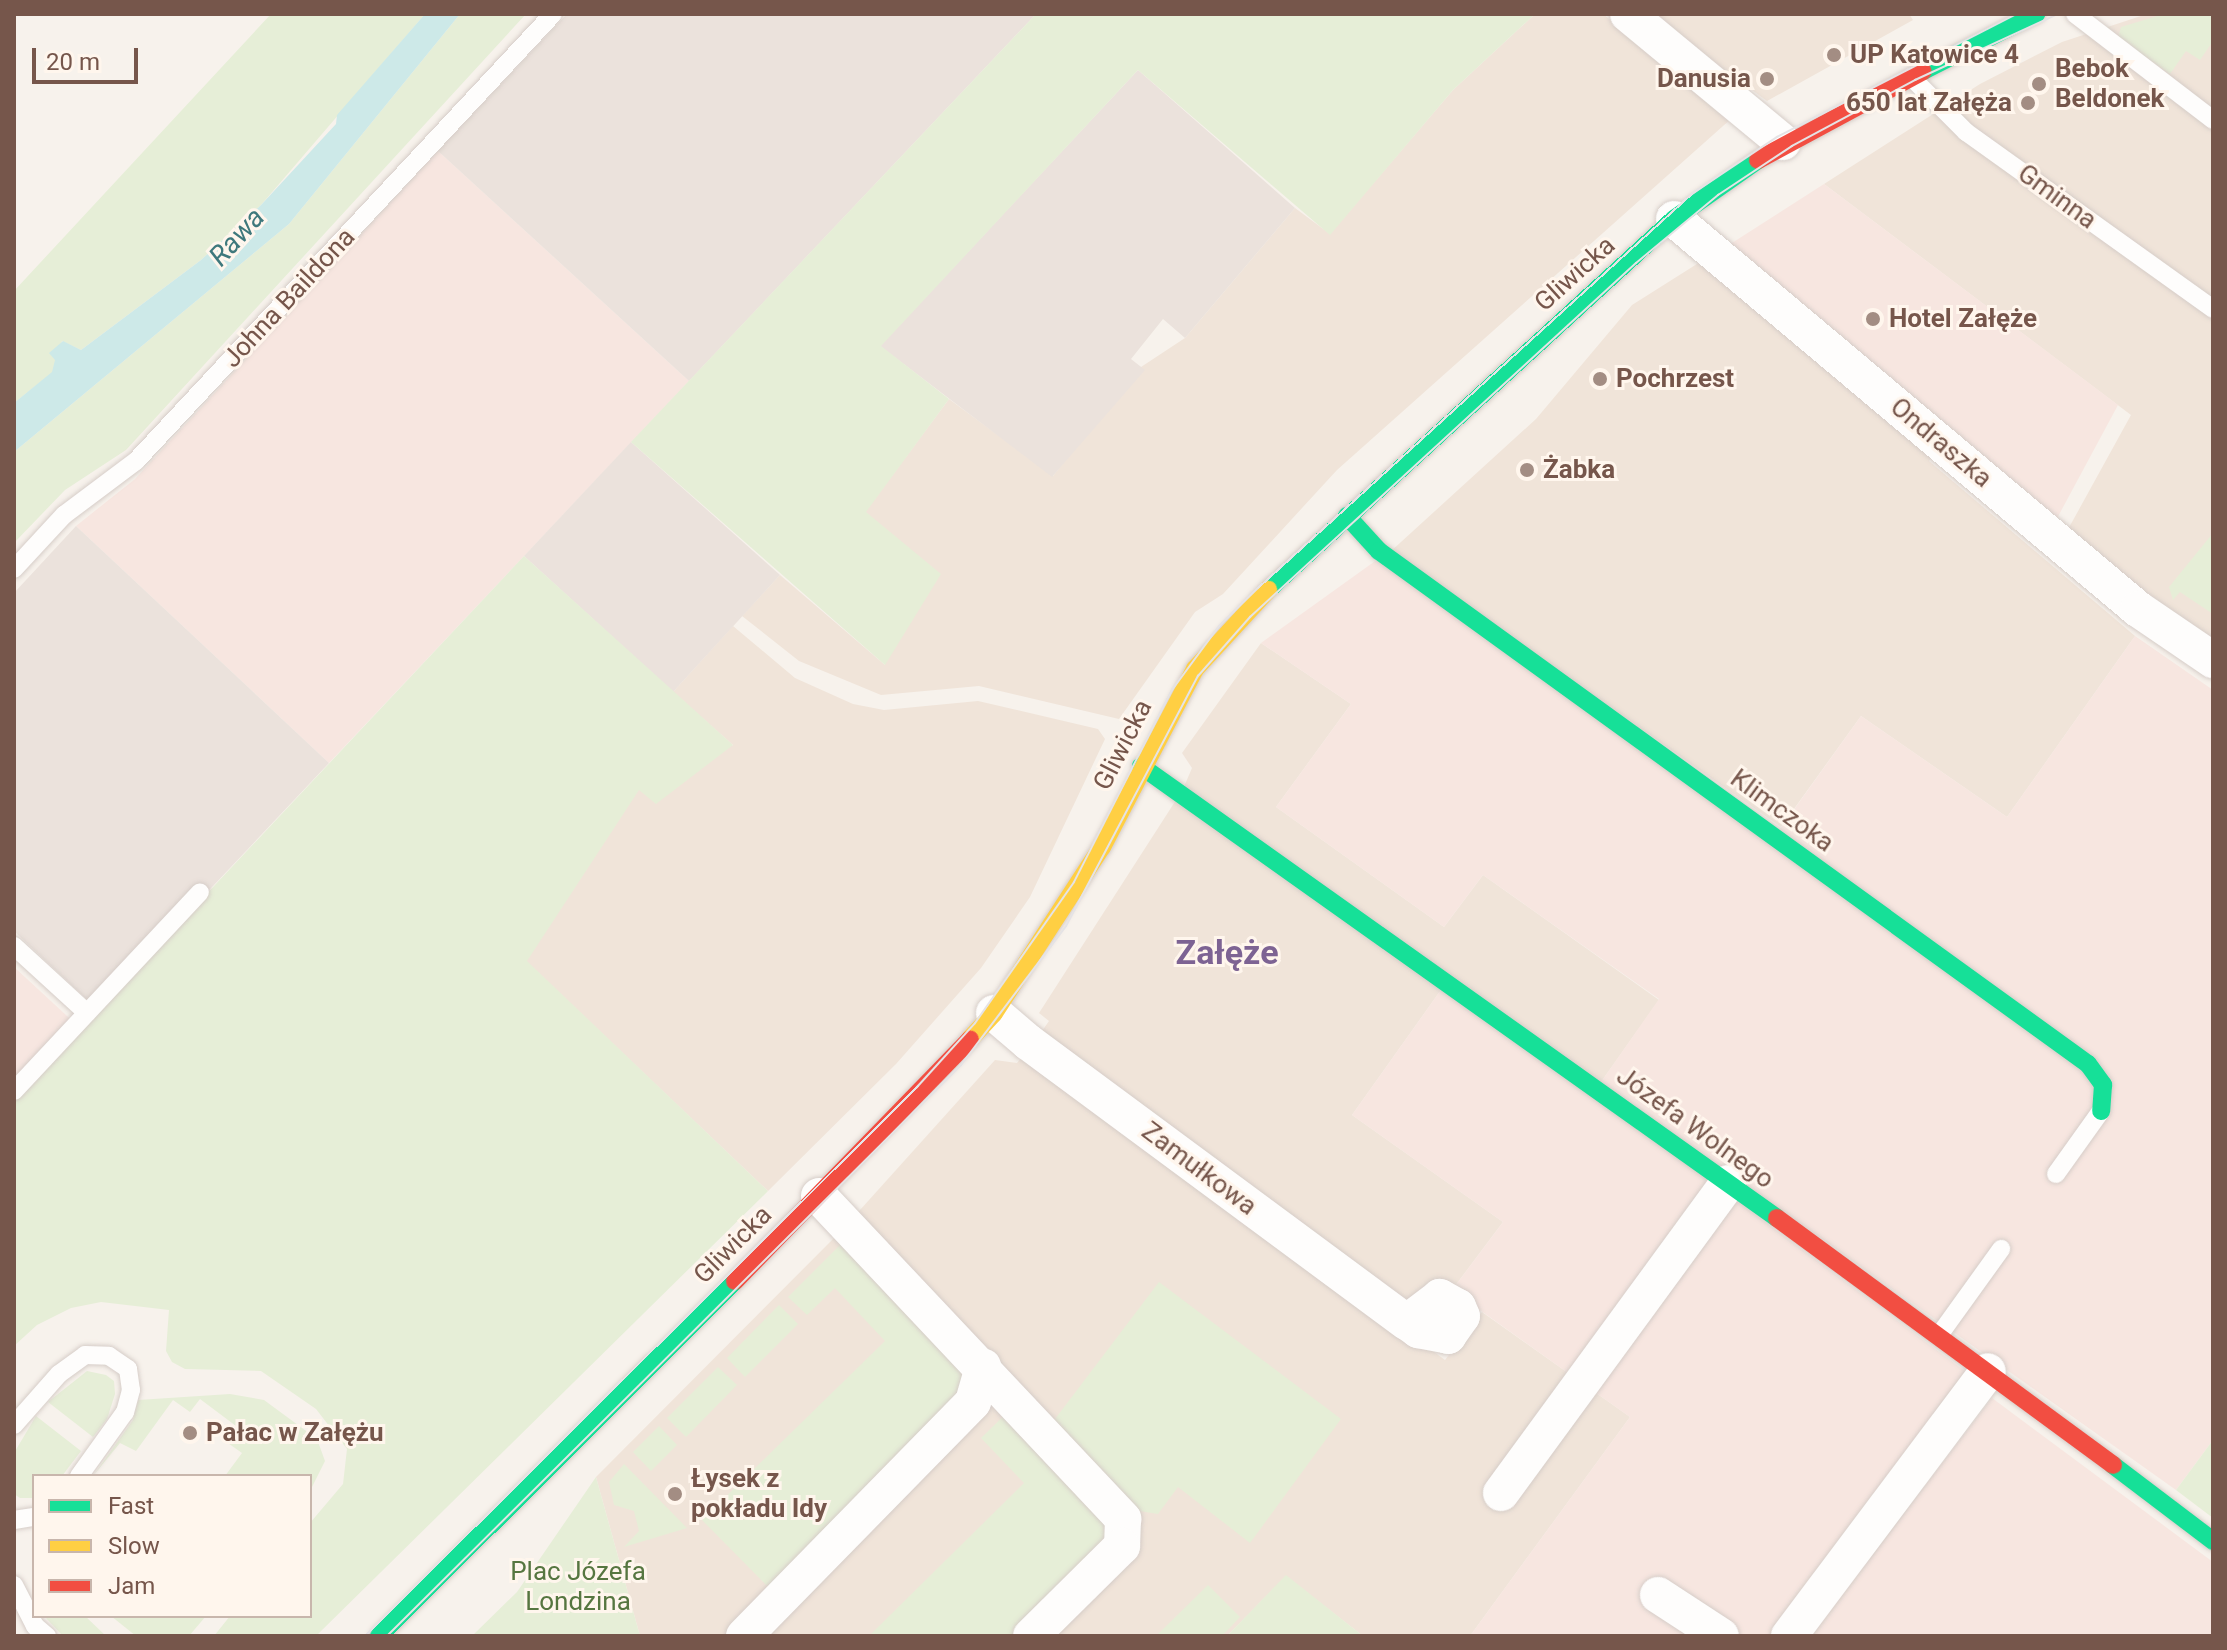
<!DOCTYPE html>
<meta charset="utf-8">
<style>
body{margin:0}
#map{position:relative;width:2227px;height:1650px;overflow:hidden;background:#f7f2ec;font-family:Roboto,sans-serif}
div>[style]{position:absolute}
[style*='--x']{left:calc(var(--x)*1px);top:calc(var(--y)*1px);width:calc(var(--w)*1px);rotate:calc(var(--a)*1deg)}
.residential>*{inset:0;background:#f0e4d9}
.commercial>*{inset:0;background:#f7e6e0}
.industrial>*{inset:0;background:#ebe2dc}
.green>*{inset:0;background:#e6eed7}
.water>*{inset:0;background:#cde9e8}
.roads{filter:drop-shadow(0 0 2px #d6cdc8) drop-shadow(0 0 2px #d6cdc8)}
.lane>*{height:18px;margin:-9px;padding:0 9px;transform-origin:9px;border-radius:9px;background:#fefdfc}
.street>*{height:36px;margin:-18px;padding:0 18px;transform-origin:18px;border-radius:18px;background:#fefdfc}
.fast>*{height:18px;margin:-9px;padding:0 9px;transform-origin:9px;border-radius:9px;background:#16e098}
.slow>*{height:18px;margin:-9px;padding:0 9px;transform-origin:9px;border-radius:9px;background:#ffcf43}
.jam>*{height:18px;margin:-9px;padding:0 9px;transform-origin:9px;border-radius:9px;background:#f24e42}
.tram>*{height:2px;margin:-1px;padding:0 1px;transform-origin:1px;border-radius:1px;background:#e5e3e5}
.dots>*{width:22px;height:22px;translate:-50% -50%;box-sizing:border-box;border:4px solid #fff6ed;border-radius:50%}
span{translate:-50% -50%;white-space:nowrap;text-align:center;line-height:1.15;-webkit-text-stroke:6px #fff6ed;paint-order:stroke}
.poi-label{font-size:26px;color:#76564b;font-weight:700}
.left{translate:0 -50%;text-align:left}
.right{translate:-100% -50%;text-align:right}
.street-label{font-size:26px;color:#76564b}
.park-label{font-size:26px;color:#567640}
.water-label{font-size:28px;color:#3e787c;font-style:italic}
.district-label{font-size:34px;color:#7d6393;font-weight:700}
.frame{position:absolute;inset:0;border:16px solid #76564b;pointer-events:none}
.legend{position:absolute;left:32px;top:1474px;width:280px;height:144px;box-sizing:border-box;background:#fff6ed;border:2px solid #c8b6ac;margin:0;padding:10px 14px;list-style:none;font-size:24px;color:#76564b}
.legend li{display:flex;align-items:center;gap:16px;height:40px}
.legend b{width:40px;border:2px solid #c8b6ac}
.scale{position:absolute;left:32px;top:48px;width:106px;height:36px;box-sizing:border-box;border:4px solid #76564b;border-top:0;padding-left:10px;font-size:24px;line-height:28px;white-space:nowrap;color:#76564b;-webkit-text-stroke:6px #fff6ed;paint-order:stroke}
</style>
<div id="map">
<div class="residential">
<i style="clip-path:polygon(1535px 14px,1603px 14px,1732px 118px,1337px 470px,1223px 594px,1195px 612px,1119px 719px,979px 686px,881px 695px,799px 661px,742px 616px,780px 575px,885px 665px,865px 512px,949px 399px,1053px 476px,1141px 367px,1185px 338px,1295px 208px,1330px 234px,1453px 90px)"></i>
<i style="clip-path:polygon(1648px 14px,1909px 14px,1913px 20px,1767px 101px)"></i>
<i style="clip-path:polygon(2147px 14px,2213px 14px,2213px 645px,2066px 533px,2131px 415px,1824px 184px,1980px 84px,2062px 42px)"></i>
<i style="clip-path:polygon(1708px 257px,1937px 447px,1929px 461px,2135px 636px,2007px 817px,1861px 716px,1781px 827px,1390px 552px,1536px 419px,1632px 305px)"></i>
<i style="clip-path:polygon(733px 626px,795px 678px,853px 704px,884px 710px,978px 701px,1098px 729px,1105px 739px,1030px 897px,981px 968px,896px 1064px,768px 1191px,526px 961px,639px 789px,733px 745px,673px 692px)"></i>
<i style="clip-path:polygon(1261px 643px,1351px 704px,1276px 807px,1444px 927px,1483px 875px,1659px 1000px,1601px 1082px,1183px 789px,1192px 768px,1182px 753px)"></i>
<i style="clip-path:polygon(1178px 797px,1443px 987px,1352px 1115px,1503px 1222px,1452px 1290px,1435px 1278px,1408px 1313px,1035px 1041px,1049px 1021px,1039px 1013px)"></i>
<i style="clip-path:polygon(1027px 1051px,1445px 1360px,1482px 1312px,1630px 1417px,1470px 1636px,1363px 1636px,1286px 1576px,1227px 1636px,640px 1636px,596px 1477px,842px 1230px,995px 1060px,1017px 1063px)"></i>
</div>
<div class="commercial">
<i style="clip-path:polygon(438px 151px,689px 381px,329px 763px,76px 526px,135px 479px)"></i>
<i style="clip-path:polygon(1824px 184px,2118px 405px,2054px 524px,1721px 250px)"></i>
<i style="clip-path:polygon(1378px 559px,1770px 843px,1861px 716px,2007px 817px,2135px 636px,2213px 690px,2213px 1440px,2176px 1490px,1601px 1082px,1659px 999px,1483px 875px,1444px 927px,1276px 807px,1351px 704px,1261px 643px)"></i>
<i style="clip-path:polygon(14px 967px,80px 1028px,14px 1099px)"></i>
<i style="clip-path:polygon(1443px 987px,1717px 1184px,1575px 1378px,1452px 1290px,1503px 1222px,1352px 1115px)"></i>
<i style="clip-path:polygon(1731px 1197px,1966px 1372px,1850px 1584px,1992px 1398px,2213px 1562px,2213px 1636px,1470px 1636px,1630px 1417px,1592px 1390px)"></i>
</div>
<div class="industrial">
<i style="clip-path:polygon(567px 14px,1036px 14px,689px 381px,438px 151px)"></i>
<i style="clip-path:polygon(1138px 70px,1295px 208px,1185px 338px,1163px 319px,1131px 359px,1145px 370px,1052px 477px,880px 346px)"></i>
<i style="clip-path:polygon(631px 442px,780px 575px,673px 692px,524px 556px)"></i>
<i style="clip-path:polygon(76px 526px,329px 763px,97px 1009px,14px 931px,14px 593px)"></i>
</div>
<div class="green">
<i style="clip-path:polygon(271px 14px,425px 14px,261px 205px,201px 260px,81px 350px,62px 341px,53px 372px,14px 403px,14px 291px)"></i>
<i style="clip-path:polygon(460px 14px,526px 14px,126px 450px,65px 490px,14px 543px,14px 452px,289px 224px)"></i>
<i style="clip-path:polygon(1036px 14px,1535px 14px,1453px 90px,1330px 235px,1138px 70px,881px 346px,949px 399px,866px 512px,941px 574px,885px 665px,631px 442px)"></i>
<i style="clip-path:polygon(2164px 14px,2213px 14px,2213px 41px,2200px 60px,2186px 51px,2170px 74px,2118px 38px,2121px 27px)"></i>
<i style="clip-path:polygon(2213px 533px,2213px 614px,2180px 592px,2173px 600px,2169px 587px)"></i>
<i style="clip-path:polygon(524px 556px,733px 745px,656px 804px,639px 790px,527px 961px,768px 1191px,316px 1636px,214px 1636px,230px 1616px,310px 1616px,310px 1523px,343px 1484px,347px 1449px,316px 1409px,261px 1371px,185px 1369px,172px 1362px,166px 1351px,169px 1310px,101px 1302px,71px 1308px,37px 1325px,14px 1346px,14px 1099px)"></i>
<i style="clip-path:polygon(847px 1238px,968px 1362px,970px 1385px,775px 1594px,702px 1520px,885px 1341px,835px 1288px,807px 1315px,788px 1297px)"></i>
<i style="clip-path:polygon(1159px 1282px,1341px 1419px,1250px 1543px,1178px 1487px,1158px 1514px,1133px 1510px,1052px 1423px)"></i>
<i style="clip-path:polygon(779px 1305px,798px 1324px,745px 1377px,727px 1358px)"></i>
<i style="clip-path:polygon(718px 1367px,737px 1385px,686px 1437px,667px 1418px)"></i>
<i style="clip-path:polygon(87px 1371px,106px 1375px,114px 1381px,115px 1394px,107px 1419px,93px 1437px,48px 1402px)"></i>
<i style="clip-path:polygon(230px 1394px,264px 1400px,317px 1439px,325px 1461px,310px 1491px,310px 1476px,225px 1476px,242px 1453px,225px 1441px,236px 1426px,200px 1399px,190px 1412px,173px 1400px,136px 1451px,120px 1443px,93px 1476px,133px 1420px,138px 1400px)"></i>
<i style="clip-path:polygon(1011px 1409px,1114px 1522px,1114px 1541px,1019px 1636px,869px 1636px,1024px 1483px,981px 1438px)"></i>
<i style="clip-path:polygon(36px 1416px,81px 1451px,62px 1476px,34px 1476px,34px 1498px,20px 1498px,14px 1494px,14px 1453px)"></i>
<i style="clip-path:polygon(659px 1426px,677px 1445px,651px 1471px,633px 1452px)"></i>
<i style="clip-path:polygon(2213px 1440px,2213px 1518px,2176px 1490px)"></i>
<i style="clip-path:polygon(624px 1464px,687px 1528px,624px 1547px,639px 1531px,634px 1511px,614px 1505px,609px 1482px)"></i>
<i style="clip-path:polygon(596px 1477px,640px 1636px,472px 1636px,517px 1592px)"></i>
<i style="clip-path:polygon(1286px 1575px,1363px 1636px,1227px 1636px)"></i>
<i style="clip-path:polygon(1208px 1585px,1240px 1617px,1222px 1636px,1156px 1636px)"></i>
<i style="clip-path:polygon(44px 1616px,85px 1616px,106px 1636px,63px 1636px)"></i>
<i style="clip-path:polygon(111px 1616px,206px 1616px,189px 1636px,136px 1636px)"></i>
</div>
<div class="water">
<i style="clip-path:polygon(425px 14px,460px 14px,289px 224px,14px 452px,14px 403px,52px 372px,55px 360px,49px 353px,63px 341px,81px 350px,201px 260px,261px 205px,336px 124px,337px 115px)"></i>
</div>
<div class="roads">
<div class="lane">
<i style="--x:2075;--y:14;--w:174;--a:37.5"></i>
<i style="--x:1911;--y:77;--w:78;--a:45"></i>
<i style="--x:1966;--y:132;--w:304;--a:35.6"></i>
<i style="--x:14;--y:569;--w:74;--a:-47.2"></i>
<i style="--x:64;--y:515;--w:90;--a:-36.9"></i>
<i style="--x:136;--y:461;--w:611;--a:-46.99"></i>
<i style="--x:14;--y:946;--w:99;--a:42.5"></i>
<i style="--x:14;--y:1091;--w:272;--a:-46.9"></i>
<i style="--x:2056;--y:1174;--w:77;--a:-54.5"></i>
<i style="--x:1940;--y:1334;--w:105;--a:-54.3"></i>
<i style="--x:14;--y:1425;--w:68;--a:-48.6"></i>
<i style="--x:59;--y:1374;--w:32;--a:-36"></i>
<i style="--x:85;--y:1355;--w:24;--a:2"></i>
<i style="--x:109;--y:1356;--w:23;--a:34"></i>
<i style="--x:128;--y:1369;--w:21;--a:82"></i>
<i style="--x:131;--y:1390;--w:23;--a:105"></i>
<i style="--x:125;--y:1412;--w:79;--a:125.7"></i>
<i style="--x:14;--y:1520;--w:20;--a:-9"></i>
<i style="--x:14;--y:1585;--w:46;--a:62.9"></i>
<i style="--x:35;--y:1626;--w:16;--a:40"></i>
</div>
<div class="street">
<i style="--x:1628;--y:14;--w:201;--a:39.6"></i>
<i style="--x:1674;--y:219;--w:606;--a:40.05"></i>
<i style="--x:2138;--y:609;--w:91;--a:34.2"></i>
<i style="--x:994;--y:1013;--w:45;--a:40.5"></i>
<i style="--x:1028;--y:1042;--w:471;--a:36.5"></i>
<i style="--x:1407;--y:1322;--w:14;--a:36"></i>
<i style="--x:1418;--y:1330;--w:31;--a:11"></i>
<i style="--x:1448;--y:1336;--w:24;--a:-55"></i>
<i style="--x:1462;--y:1316;--w:10;--a:-114"></i>
<i style="--x:1458;--y:1307;--w:21;--a:-151"></i>
<i style="--x:1440;--y:1297;--w:41;--a:142.9"></i>
<i style="--x:819;--y:1196;--w:444;--a:46.7"></i>
<i style="--x:1123;--y:1519;--w:27;--a:92"></i>
<i style="--x:1122;--y:1546;--w:128;--a:135.3"></i>
<i style="--x:1501;--y:1493;--w:384;--a:-53.8"></i>
<i style="--x:1658;--y:1595;--w:75;--a:33.1"></i>
<i style="--x:744;--y:1636;--w:327;--a:-45.6"></i>
<i style="--x:973;--y:1402;--w:37;--a:-74"></i>
<i style="--x:1789;--y:1636;--w:331;--a:-53.1"></i>
</div>
<div class="fast">
<i style="--x:1923;--y:71;--w:127;--a:-26.8"></i>
<i style="--x:1347;--y:516;--w:47;--a:47.6"></i>
<i style="--x:1379;--y:551;--w:875;--a:35.89"></i>
<i style="--x:2088;--y:1064;--w:26;--a:54"></i>
<i style="--x:2103;--y:1085;--w:26;--a:94"></i>
<i style="--x:1268;--y:590;--w:550;--a:-42.42"></i>
<i style="--x:1674;--y:219;--w:103;--a:-35.1"></i>
<i style="--x:1141;--y:766;--w:780;--a:35.4"></i>
<i style="--x:2113;--y:1465;--w:126;--a:37.2"></i>
<i style="--x:379;--y:1636;--w:503;--a:-44.92"></i>
</div>
<div class="slow">
<i style="--x:970;--y:1039;--w:35;--a:-47"></i>
<i style="--x:994;--y:1013;--w:198;--a:-57"></i>
<i style="--x:1102;--y:847;--w:201;--a:-62.4"></i>
<i style="--x:1195;--y:669;--w:108;--a:-47.3"></i>
</div>
<div class="jam">
<i style="--x:1758;--y:160;--w:187;--a:-28.3"></i>
<i style="--x:1777;--y:1218;--w:417;--a:36.3"></i>
<i style="--x:735;--y:1281;--w:337;--a:-45.8"></i>
</div>
</div>
<div class="tram">
<i style="--x:365;--y:1636;--w:779;--a:-44.84"></i>
<i style="--x:917;--y:1087;--w:86;--a:-47.8"></i>
<i style="--x:975;--y:1023;--w:172;--a:-54.9"></i>
<i style="--x:1074;--y:882;--w:216;--a:-63"></i>
<i style="--x:1172;--y:690;--w:79;--a:-53.7"></i>
<i style="--x:1219;--y:626;--w:54;--a:-44.3"></i>
<i style="--x:1258;--y:588;--w:588;--a:-42.24"></i>
<i style="--x:1693;--y:193;--w:101;--a:-33.7"></i>
<i style="--x:1777;--y:137;--w:269;--a:-27.2"></i>
<i style="--x:387;--y:1636;--w:810;--a:-44.85"></i>
<i style="--x:961;--y:1065;--w:174;--a:-52.9"></i>
<i style="--x:1066;--y:926;--w:283;--a:-62.2"></i>
<i style="--x:1198;--y:676;--w:79;--a:-48.6"></i>
<i style="--x:1250;--y:617;--w:524;--a:-42.52"></i>
<i style="--x:1636;--y:263;--w:107;--a:-39.7"></i>
<i style="--x:1718;--y:195;--w:89;--a:-33.5"></i>
<i style="--x:1792;--y:146;--w:140;--a:-28.2"></i>
<i style="--x:1915;--y:80;--w:157;--a:-24.8"></i>
</div>
<div class="dots">
<i style="left:1834px;top:55px;background:#a38d83"></i>
<i style="left:1767px;top:79px;background:#a38d83"></i>
<i style="left:2039px;top:84px;background:#a38d83"></i>
<i style="left:2028px;top:103px;background:#a38d83"></i>
<i style="left:1873px;top:319px;background:#a38d83"></i>
<i style="left:1600px;top:379px;background:#a38d83"></i>
<i style="left:1527px;top:470px;background:#a38d83"></i>
<i style="left:190px;top:1433px;background:#a38d83"></i>
<i style="left:675px;top:1494px;background:#a38d83"></i>
</div>
<div class="poi-label">
<span class="left" style="left:1850px;top:55px">UP Katowice 4</span>
<span class="left" style="left:2055px;top:84px">Bebok<br>Beldonek</span>
<span class="right" style="left:1751px;top:79px">Danusia</span>
<span class="right" style="left:2012px;top:103px">650 lat Załęża</span>
<span class="left" style="left:1889px;top:319px">Hotel Załęże</span>
<span class="left" style="left:1616px;top:379px">Pochrzest</span>
<span class="left" style="left:1543px;top:470px">Żabka</span>
<span class="left" style="left:206px;top:1433px">Pałac w Załężu</span>
<span class="left" style="left:691px;top:1494px">Łysek z<br>pokładu Idy</span>
</div>
<div class="street-label">
<span style="left:2057px;top:197px;rotate:36deg">Gminna</span>
<span style="left:1575px;top:274px;rotate:-42deg">Gliwicka</span>
<span style="left:289px;top:298px;rotate:-47deg">Johna Baildona</span>
<span style="left:1941px;top:443px;rotate:40deg">Ondraszka</span>
<span style="left:1123px;top:745px;rotate:-63deg">Gliwicka</span>
<span style="left:1782px;top:811px;rotate:36deg">Klimczoka</span>
<span style="left:1695px;top:1128px;rotate:36deg">Józefa Wolnego</span>
<span style="left:1199px;top:1169px;rotate:37deg">Zamułkowa</span>
<span style="left:733px;top:1245px;rotate:-45deg">Gliwicka</span>
</div>
<div class="park-label">
<span style="left:578px;top:1587px">Plac Józefa<br>Londzina</span>
</div>
<div class="water-label">
<span style="left:237px;top:237px;rotate:-48deg">Rawa</span>
</div>
<div class="district-label">
<span style="left:1227px;top:953px">Załęże</span>
</div>
<div class="frame"></div>
<ul class="legend">
<li><b style="height:10px;background:#16e098"></b>Fast</li>
<li><b style="height:10px;background:#ffcf43"></b>Slow</li>
<li><b style="height:10px;background:#f24e42"></b>Jam</li>
</ul>
<div class="scale">20 m</div>
</div>
